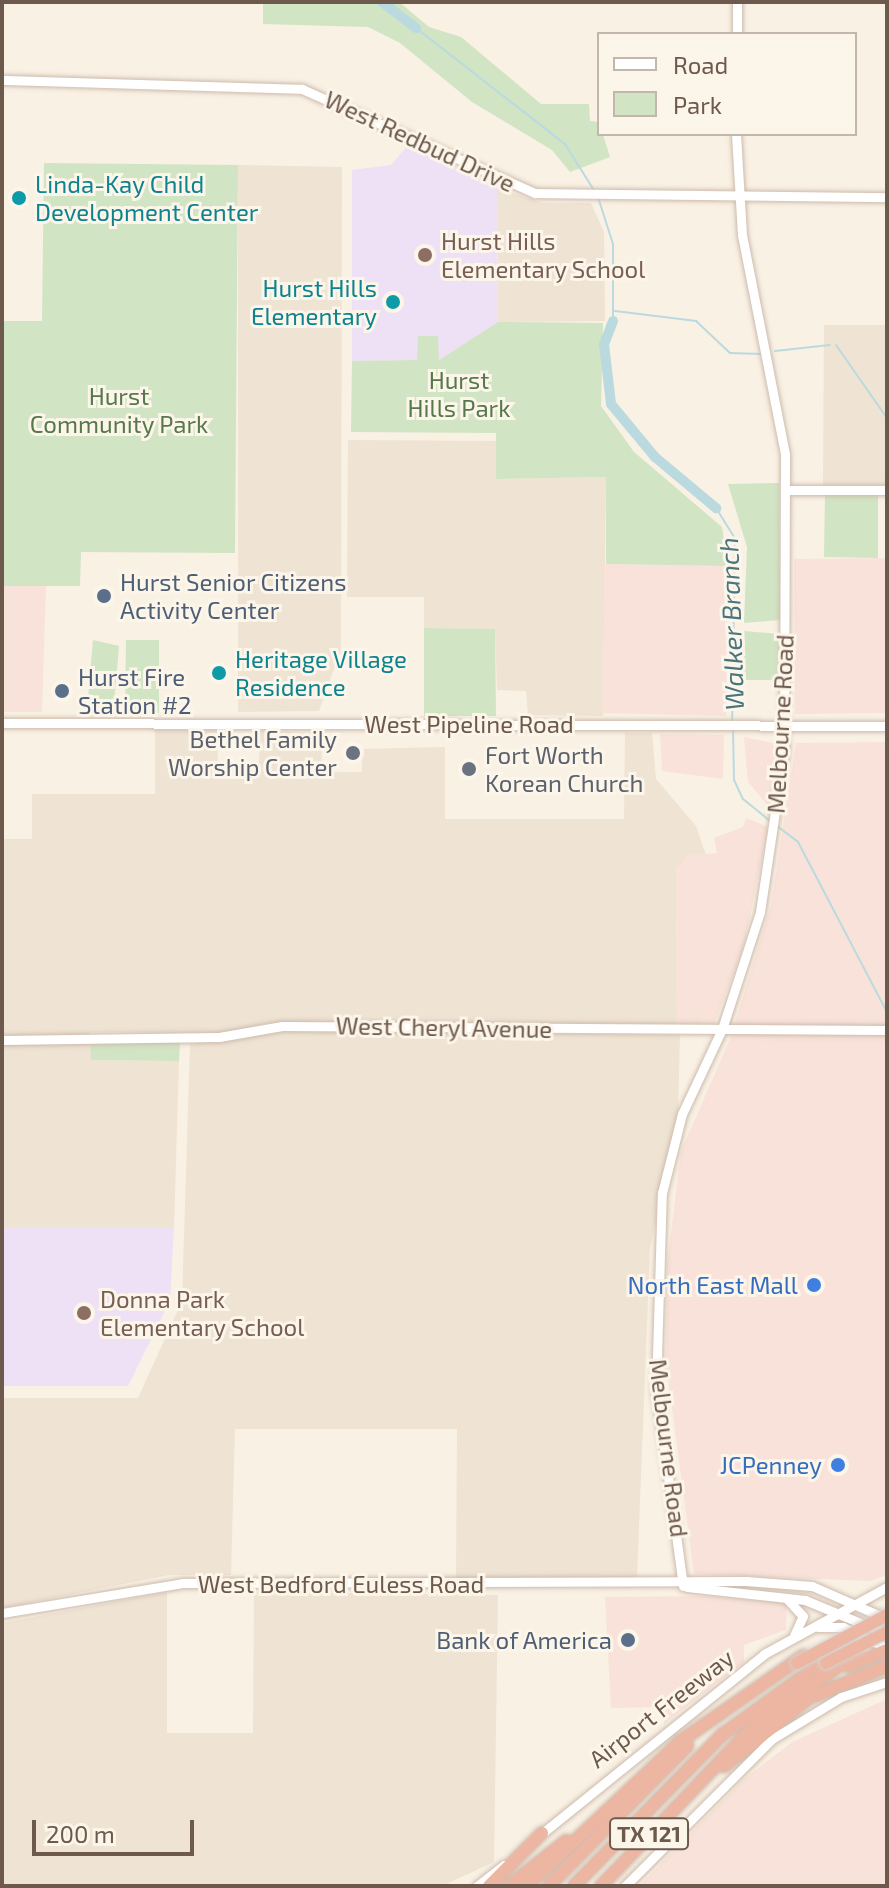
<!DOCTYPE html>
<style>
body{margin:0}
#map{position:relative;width:889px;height:1888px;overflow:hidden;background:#f9f1e4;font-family:"Exo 2",sans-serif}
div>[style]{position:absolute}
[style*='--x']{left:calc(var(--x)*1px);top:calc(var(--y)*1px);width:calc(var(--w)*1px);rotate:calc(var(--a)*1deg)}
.residential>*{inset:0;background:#efe3d3}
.commercial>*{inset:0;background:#f8e2d9}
.education>*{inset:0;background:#eee1f5}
.green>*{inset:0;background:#d1e4c4}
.stream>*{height:2px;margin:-1px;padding:0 1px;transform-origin:1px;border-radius:1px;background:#bbdae0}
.river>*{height:10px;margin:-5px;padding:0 5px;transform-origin:5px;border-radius:5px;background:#bbdae0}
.roads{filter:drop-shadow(0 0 2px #cdbbad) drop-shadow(0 0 2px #cdbbad)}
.secondary>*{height:9px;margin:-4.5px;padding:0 4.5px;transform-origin:4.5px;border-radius:4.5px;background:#fff}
.highway>*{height:12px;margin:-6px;padding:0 6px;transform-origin:6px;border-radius:6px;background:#ecb6a2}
.bridges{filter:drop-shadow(0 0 2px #d6d1cd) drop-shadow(0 0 2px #d6d1cd)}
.highway-bridge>*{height:12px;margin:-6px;padding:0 6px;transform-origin:6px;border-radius:6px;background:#ecb6a2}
.dots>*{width:22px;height:22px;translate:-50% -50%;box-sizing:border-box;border:4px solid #fcf5e9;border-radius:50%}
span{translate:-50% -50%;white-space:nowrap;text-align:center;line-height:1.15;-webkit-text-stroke:6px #fcf5e9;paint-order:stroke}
.shield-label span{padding:2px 6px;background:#fcf5e9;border:2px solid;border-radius:6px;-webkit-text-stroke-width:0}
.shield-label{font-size:22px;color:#6e594d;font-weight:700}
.street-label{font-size:24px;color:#6e594d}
.culture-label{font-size:24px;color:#0d838f}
.left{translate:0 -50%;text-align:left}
.right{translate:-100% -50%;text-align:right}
.education-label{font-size:24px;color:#785e54}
.park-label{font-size:24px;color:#56784a}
.service-label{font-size:24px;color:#4e5e75}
.worship-label{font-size:24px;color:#5b616d}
.shop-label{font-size:24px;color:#366cbe}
.water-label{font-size:26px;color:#4a757f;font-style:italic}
.frame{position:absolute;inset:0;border:4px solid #6e594d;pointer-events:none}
.legend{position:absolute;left:597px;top:32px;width:260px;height:104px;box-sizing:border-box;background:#fcf5e9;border:2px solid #c3b7ab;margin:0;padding:10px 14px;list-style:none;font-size:24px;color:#6e594d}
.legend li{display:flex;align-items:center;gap:16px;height:40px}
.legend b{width:40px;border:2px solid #c3b7ab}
.scale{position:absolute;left:32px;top:1820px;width:162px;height:36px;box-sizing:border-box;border:4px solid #6e594d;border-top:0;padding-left:10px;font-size:24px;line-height:28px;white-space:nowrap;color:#6e594d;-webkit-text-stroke:6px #fcf5e9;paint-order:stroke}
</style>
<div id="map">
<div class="residential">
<i style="clip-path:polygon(238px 165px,342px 167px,341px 649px,319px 711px,238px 712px)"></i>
<i style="clip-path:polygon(497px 188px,543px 203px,591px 203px,604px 232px,605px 321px,498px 322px)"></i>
<i style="clip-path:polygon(824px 325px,887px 325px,887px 485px,823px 485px)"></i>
<i style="clip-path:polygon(348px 440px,498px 441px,496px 479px,606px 477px,603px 716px,528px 715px,526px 691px,497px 690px,495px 629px,424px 628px,424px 597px,347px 597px)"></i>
<i style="clip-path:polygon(155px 730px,217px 730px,218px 766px,259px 764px,260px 731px,321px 733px,322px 772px,362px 772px,362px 749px,445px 747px,445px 819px,624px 819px,625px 733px,652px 733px,656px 779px,696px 826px,706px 855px,688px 856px,676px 870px,677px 1024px,271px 1023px,220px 1033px,90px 1032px,91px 1060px,179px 1061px,174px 1227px,2px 1227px,2px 839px,32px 839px,32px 794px,155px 794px)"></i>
<i style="clip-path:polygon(272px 1031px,680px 1035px,678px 1111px,650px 1248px,637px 1578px,456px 1578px,457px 1429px,235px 1429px,231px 1575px,169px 1575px,2px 1608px,2px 1398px,138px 1398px,182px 1301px,190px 1044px)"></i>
<i style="clip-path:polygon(167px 1592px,167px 1733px,253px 1733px,254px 1592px,498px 1595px,494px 1862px,442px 1886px,2px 1886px,2px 1623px)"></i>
</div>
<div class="commercial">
<i style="clip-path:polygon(887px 558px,887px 713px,795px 714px,794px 559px)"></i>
<i style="clip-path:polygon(604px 564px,728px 566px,726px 716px,603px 713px)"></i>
<i style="clip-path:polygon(2px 586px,46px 586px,42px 712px,2px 712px)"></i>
<i style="clip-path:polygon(660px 734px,724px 735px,723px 779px,662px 771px)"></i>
<i style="clip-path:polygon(744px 737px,777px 744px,770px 808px,748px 782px)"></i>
<i style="clip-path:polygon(887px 742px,887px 1575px,870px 1581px,694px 1574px,666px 1363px,667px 1266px,681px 1151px,730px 1039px,771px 905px,796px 743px)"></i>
<i style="clip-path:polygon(746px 818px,768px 827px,744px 946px,714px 1024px,677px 1024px,676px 869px,687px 856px,717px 853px,714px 838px,743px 827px)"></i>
<i style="clip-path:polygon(702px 1596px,787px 1603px,786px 1630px,744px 1645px,744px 1662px,664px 1724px,663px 1707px,611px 1708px,605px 1597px)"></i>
<i style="clip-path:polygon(887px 1699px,887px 1886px,639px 1886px,743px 1780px,792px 1742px)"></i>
</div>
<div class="education">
<i style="clip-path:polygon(410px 143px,497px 188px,498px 322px,439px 360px,352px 361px,352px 170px,391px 165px)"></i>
<i style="clip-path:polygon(2px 1227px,174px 1227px,170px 1301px,128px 1386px,2px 1386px)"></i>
</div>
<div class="green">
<i style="clip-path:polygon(263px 2px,399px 2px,429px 27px,461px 37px,541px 104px,589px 104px,590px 121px,599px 122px,610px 157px,570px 172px,552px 150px,472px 102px,400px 43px,368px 27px,263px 24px)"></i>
<i style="clip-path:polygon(44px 163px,238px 165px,235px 553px,81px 552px,80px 586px,2px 586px,2px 321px,42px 321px)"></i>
<i style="clip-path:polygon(498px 322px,603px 323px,601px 406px,634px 452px,722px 527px,728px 566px,606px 564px,606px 477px,496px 479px,496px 433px,351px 432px,352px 361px,417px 360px,418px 336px,438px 336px,439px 360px)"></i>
<i style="clip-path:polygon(779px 483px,780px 620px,744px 623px,747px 547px,728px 484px)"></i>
<i style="clip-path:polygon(825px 494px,878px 494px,878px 558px,824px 557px)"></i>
<i style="clip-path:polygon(424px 628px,495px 629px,496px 716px,424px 716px)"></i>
<i style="clip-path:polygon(744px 631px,779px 634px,778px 680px,743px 680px)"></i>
<i style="clip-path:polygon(93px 640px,119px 646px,113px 716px,87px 709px)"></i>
<i style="clip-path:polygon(126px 640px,159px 640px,159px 713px,125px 713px)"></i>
<i style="clip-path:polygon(90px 1039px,180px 1041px,179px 1061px,91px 1060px)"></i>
</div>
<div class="stream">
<i style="--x:416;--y:28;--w:189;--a:37.9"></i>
<i style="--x:565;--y:144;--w:57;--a:58"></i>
<i style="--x:598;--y:197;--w:49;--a:72.3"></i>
<i style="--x:613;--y:244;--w:77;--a:90"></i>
<i style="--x:615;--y:311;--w:82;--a:7"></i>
<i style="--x:696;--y:321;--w:47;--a:43.3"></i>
<i style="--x:730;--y:353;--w:32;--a:2"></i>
<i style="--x:836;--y:345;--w:89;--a:55.1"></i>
<i style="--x:775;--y:351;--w:55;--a:-6.2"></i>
<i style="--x:716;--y:508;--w:36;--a:58"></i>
<i style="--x:735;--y:539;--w:183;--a:90.9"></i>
<i style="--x:733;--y:728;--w:52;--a:88.9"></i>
<i style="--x:734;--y:780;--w:21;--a:65"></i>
<i style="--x:743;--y:799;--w:36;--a:39"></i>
<i style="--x:777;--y:826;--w:26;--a:37"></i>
<i style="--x:798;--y:842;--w:192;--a:62.4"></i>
</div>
<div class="river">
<i style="--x:382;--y:2;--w:43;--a:37.4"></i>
<i style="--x:613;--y:321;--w:25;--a:111"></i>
<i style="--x:604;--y:344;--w:60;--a:83.3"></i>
<i style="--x:611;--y:404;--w:69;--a:50.3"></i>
<i style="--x:655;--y:457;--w:80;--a:39.9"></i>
</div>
<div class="roads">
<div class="secondary">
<i style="--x:737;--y:34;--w:32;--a:-90"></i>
<i style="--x:2;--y:80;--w:300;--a:1.7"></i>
<i style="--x:302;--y:89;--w:255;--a:24.1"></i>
<i style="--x:535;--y:193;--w:352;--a:0.7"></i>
<i style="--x:786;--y:490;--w:101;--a:0"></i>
<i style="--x:2;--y:723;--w:885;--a:0.19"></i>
<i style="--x:2;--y:1040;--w:217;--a:-0.8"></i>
<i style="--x:219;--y:1037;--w:64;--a:-9.9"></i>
<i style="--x:282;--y:1026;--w:605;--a:0.38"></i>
<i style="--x:683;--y:1586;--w:198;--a:-97.8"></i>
<i style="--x:656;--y:1390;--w:197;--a:-88.3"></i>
<i style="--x:662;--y:1193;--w:81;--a:-75.8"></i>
<i style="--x:682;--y:1114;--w:94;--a:-64.8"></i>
<i style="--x:722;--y:1029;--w:123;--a:-72"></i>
<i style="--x:760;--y:912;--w:162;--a:-81.5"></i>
<i style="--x:784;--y:752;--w:298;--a:-89.8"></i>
<i style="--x:785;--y:454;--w:223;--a:-101.1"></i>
<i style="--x:742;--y:235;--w:101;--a:-93.4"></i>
<i style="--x:687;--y:1587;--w:119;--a:6.3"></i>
<i style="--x:805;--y:1600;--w:89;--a:22.5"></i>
<i style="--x:787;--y:1599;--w:23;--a:47"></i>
<i style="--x:803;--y:1616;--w:21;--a:115"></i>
<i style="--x:2;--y:1613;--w:183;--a:-9.4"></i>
<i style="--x:183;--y:1583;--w:563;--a:-0.2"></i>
<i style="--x:746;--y:1581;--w:66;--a:4.3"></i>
<i style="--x:812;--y:1586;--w:82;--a:23.7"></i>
<i style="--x:818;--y:1627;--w:25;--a:0"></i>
<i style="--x:843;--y:1627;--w:49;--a:25.5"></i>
<i style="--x:540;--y:1835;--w:288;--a:-38.9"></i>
<i style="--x:764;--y:1654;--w:140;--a:-28.6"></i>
<i style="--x:477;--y:1886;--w:34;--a:-38"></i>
<i style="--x:625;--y:1886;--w:208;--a:-45"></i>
<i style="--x:772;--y:1739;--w:81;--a:-31.3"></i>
<i style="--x:841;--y:1697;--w:48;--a:-18.1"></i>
</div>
<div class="highway">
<i style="--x:848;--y:1666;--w:42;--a:-22.3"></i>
<i style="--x:724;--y:1766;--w:109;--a:-38.7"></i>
<i style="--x:809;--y:1698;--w:84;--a:-22.3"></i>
<i style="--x:489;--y:1886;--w:75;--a:-45"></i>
<i style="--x:509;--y:1886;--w:73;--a:-38.3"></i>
<i style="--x:527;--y:1886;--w:212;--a:-43.3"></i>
<i style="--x:681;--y:1741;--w:149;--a:-34.9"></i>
<i style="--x:549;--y:1886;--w:197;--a:-45.4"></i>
<i style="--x:574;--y:1886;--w:213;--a:-45.6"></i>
<i style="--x:723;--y:1734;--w:154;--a:-35.8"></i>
<i style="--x:601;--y:1886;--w:220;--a:-46.3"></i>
<i style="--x:753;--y:1727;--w:124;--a:-35.5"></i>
</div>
</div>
<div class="bridges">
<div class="highway-bridge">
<i style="--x:797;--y:1663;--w:102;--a:-28.1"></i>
<i style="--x:826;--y:1663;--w:68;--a:-26.9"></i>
</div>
</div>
<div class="dots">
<i style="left:19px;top:198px;background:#0f9aa8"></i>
<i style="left:425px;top:255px;background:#8d6e63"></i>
<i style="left:393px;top:302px;background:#0f9aa8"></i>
<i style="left:104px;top:596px;background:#5c6f8a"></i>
<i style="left:219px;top:673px;background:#0f9aa8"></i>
<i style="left:62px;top:691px;background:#5c6f8a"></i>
<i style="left:353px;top:753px;background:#6b7280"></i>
<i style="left:469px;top:769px;background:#6b7280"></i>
<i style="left:814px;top:1285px;background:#3f7fe0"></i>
<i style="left:84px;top:1313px;background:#8d6e63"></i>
<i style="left:838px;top:1465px;background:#3f7fe0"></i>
<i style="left:628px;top:1640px;background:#5c6f8a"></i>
</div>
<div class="shield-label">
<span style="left:649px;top:1834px">TX 121</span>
</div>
<div class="street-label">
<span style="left:420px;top:141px;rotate:25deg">West Redbud Drive</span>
<span style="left:469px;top:724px">West Pipeline Road</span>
<span style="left:780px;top:724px;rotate:-87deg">Melbourne Road</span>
<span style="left:444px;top:1027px;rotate:1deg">West Cheryl Avenue</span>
<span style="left:669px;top:1448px;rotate:83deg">Melbourne Road</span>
<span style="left:341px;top:1584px">West Bedford Euless Road</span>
<span style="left:661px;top:1708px;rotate:-38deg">Airport Freeway</span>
</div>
<div class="culture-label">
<span class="left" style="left:35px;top:198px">Linda-Kay Child<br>Development Center</span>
<span class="right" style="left:377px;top:302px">Hurst Hills<br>Elementary</span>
<span class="left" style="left:235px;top:673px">Heritage Village<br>Residence</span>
</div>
<div class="education-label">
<span class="left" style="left:441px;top:255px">Hurst Hills<br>Elementary School</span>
<span class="left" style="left:100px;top:1313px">Donna Park<br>Elementary School</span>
</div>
<div class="park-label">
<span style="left:459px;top:394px">Hurst<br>Hills Park</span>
<span style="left:119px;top:410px">Hurst<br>Community Park</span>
</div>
<div class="service-label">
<span class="left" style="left:120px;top:596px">Hurst Senior Citizens<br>Activity Center</span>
<span class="left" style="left:78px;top:691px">Hurst Fire<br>Station #2</span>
<span class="right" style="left:612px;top:1640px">Bank of America</span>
</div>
<div class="worship-label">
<span class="right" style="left:337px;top:753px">Bethel Family<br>Worship Center</span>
<span class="left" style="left:485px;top:769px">Fort Worth<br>Korean Church</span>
</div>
<div class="shop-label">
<span class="right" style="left:798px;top:1285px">North East Mall</span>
<span class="right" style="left:822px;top:1465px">JCPenney</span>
</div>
<div class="water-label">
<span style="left:731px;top:624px;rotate:-92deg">Walker Branch</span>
</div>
<div class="frame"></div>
<ul class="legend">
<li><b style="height:10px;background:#fff"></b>Road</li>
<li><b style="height:22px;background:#d1e4c4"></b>Park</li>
</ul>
<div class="scale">200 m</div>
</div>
